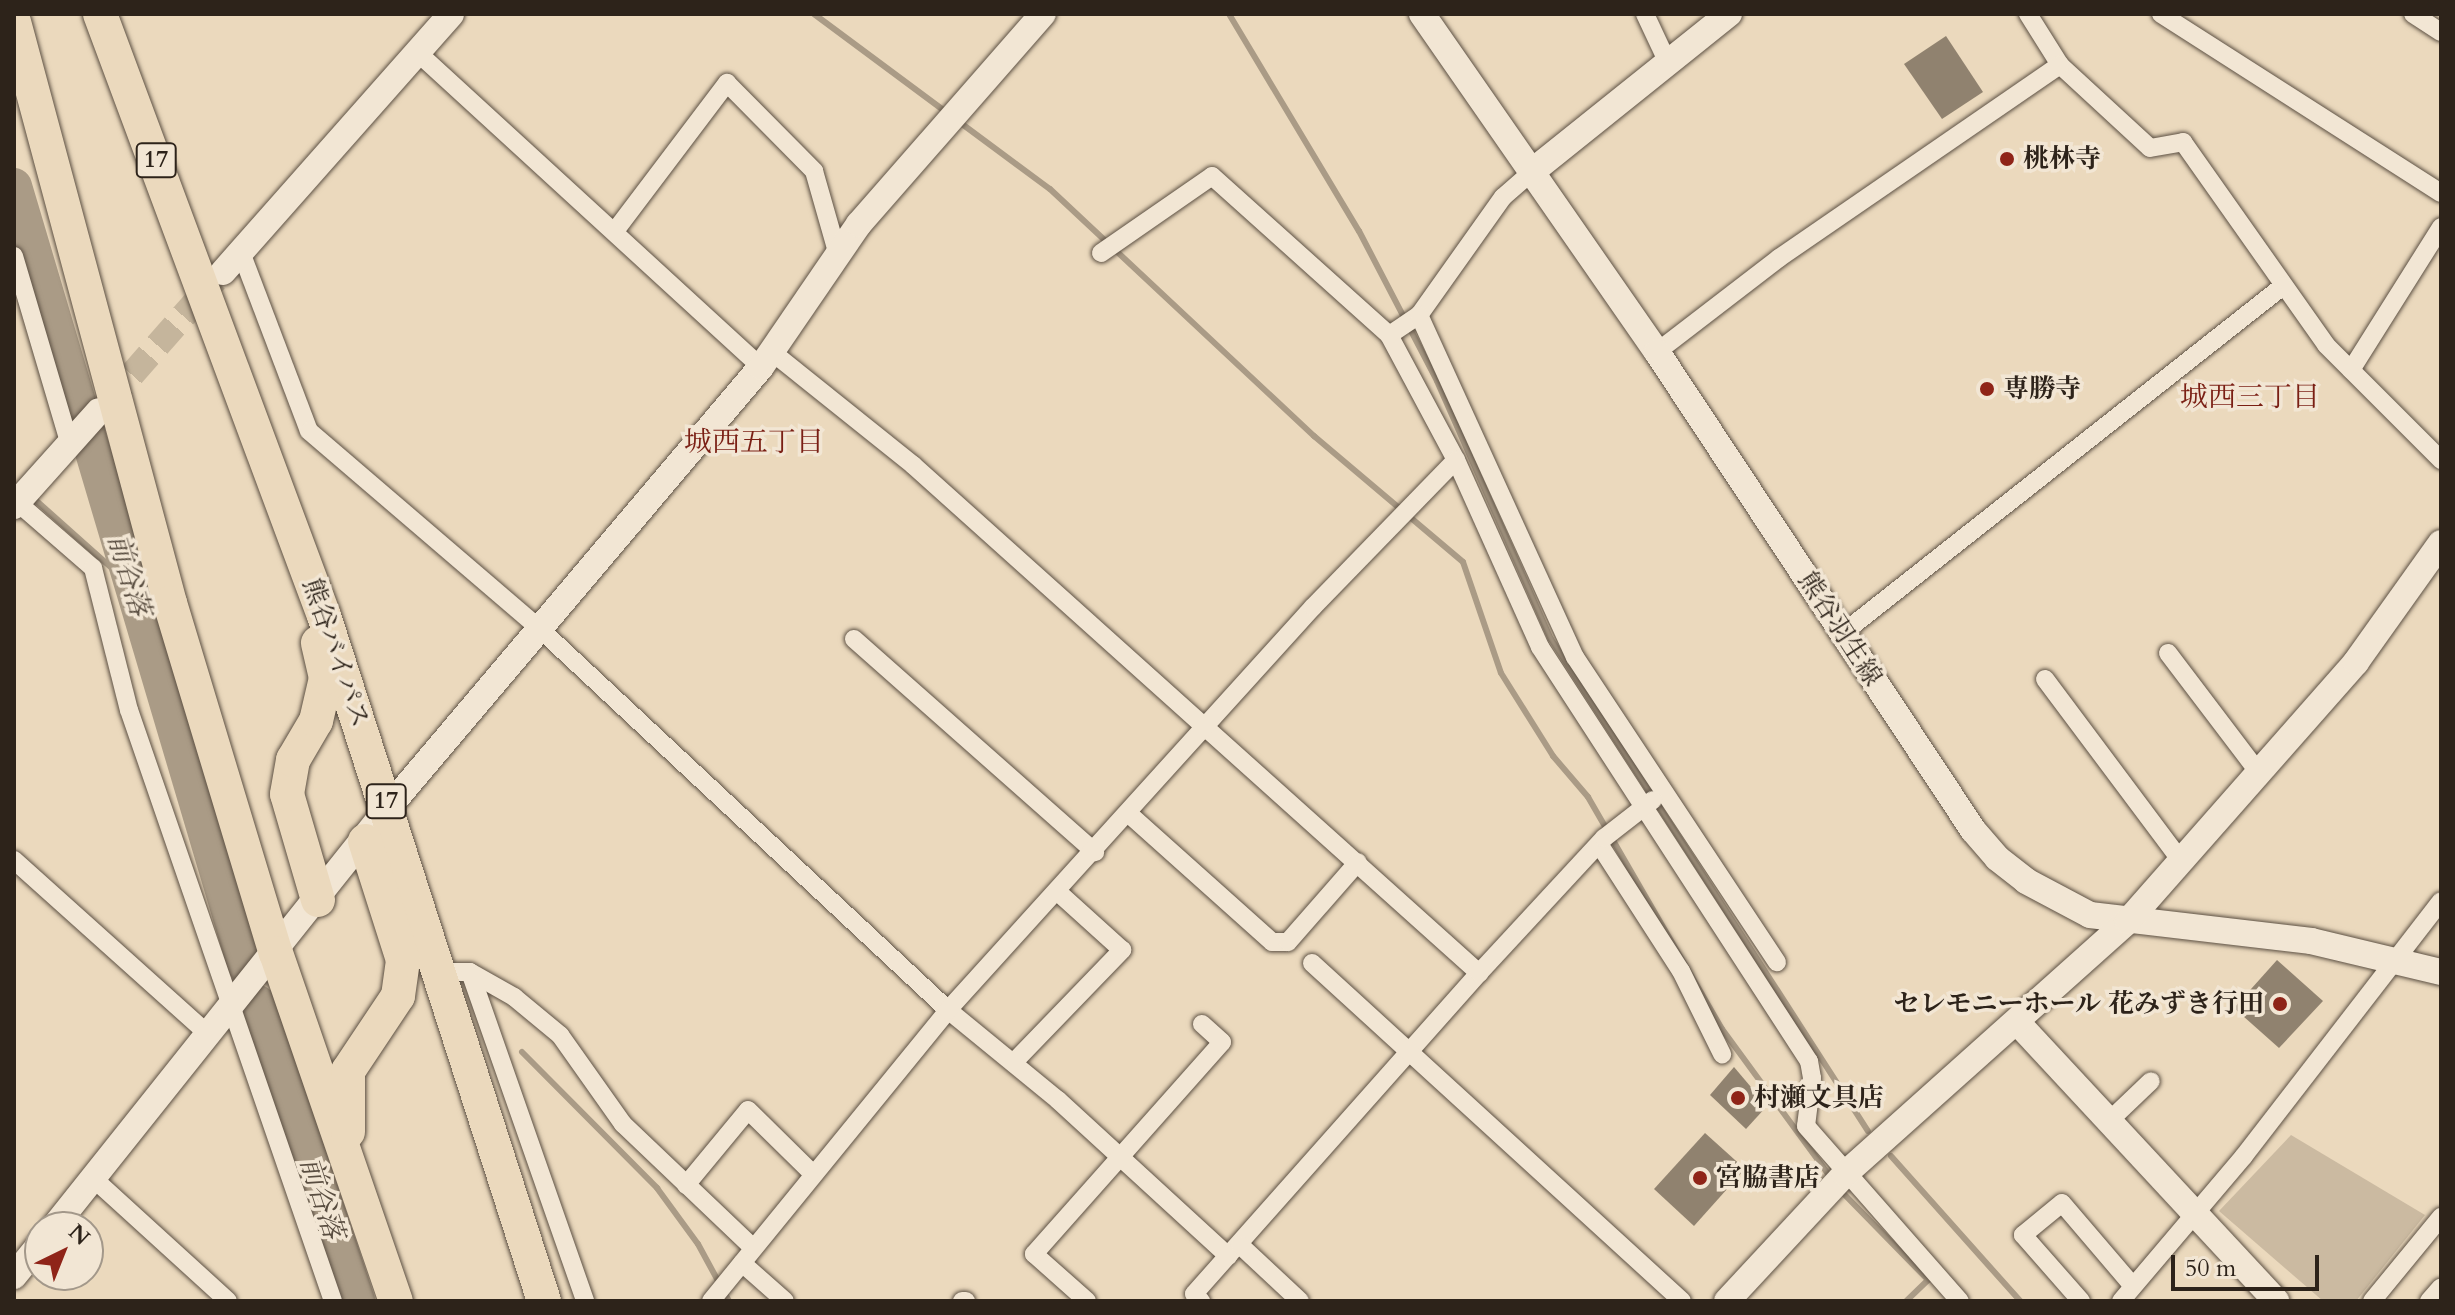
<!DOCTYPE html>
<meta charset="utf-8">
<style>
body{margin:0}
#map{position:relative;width:2455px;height:1315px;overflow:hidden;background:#ebd9bd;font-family:Cardo,"Noto Serif JP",serif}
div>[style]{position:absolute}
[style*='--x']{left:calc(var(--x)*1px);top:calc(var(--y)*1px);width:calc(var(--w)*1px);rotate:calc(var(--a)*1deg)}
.green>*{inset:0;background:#cbbaa1}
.stream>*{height:6px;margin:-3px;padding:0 3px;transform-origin:3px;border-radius:3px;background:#aa9b86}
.river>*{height:36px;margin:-18px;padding:0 18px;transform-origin:18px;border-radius:18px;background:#aa9b86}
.building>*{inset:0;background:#90826f}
.secondary-tunnel>*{height:26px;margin-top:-13px;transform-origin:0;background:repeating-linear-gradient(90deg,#c5b59c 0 26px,transparent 0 39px)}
.roads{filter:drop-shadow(0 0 2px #5c5043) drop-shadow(0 0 2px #5c5043)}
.street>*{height:18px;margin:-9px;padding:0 9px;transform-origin:9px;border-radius:9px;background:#f2e6d4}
.secondary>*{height:26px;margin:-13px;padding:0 13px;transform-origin:13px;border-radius:13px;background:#f2e6d4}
.highway>*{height:34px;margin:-17px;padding:0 17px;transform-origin:17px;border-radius:17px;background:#ebd9bd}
.dots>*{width:22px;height:22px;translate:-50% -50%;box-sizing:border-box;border:4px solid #f2e6d4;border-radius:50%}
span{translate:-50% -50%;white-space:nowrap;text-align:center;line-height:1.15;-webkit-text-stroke:7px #f2e6d4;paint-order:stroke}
.shield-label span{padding:2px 6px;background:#f2e6d4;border:2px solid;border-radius:6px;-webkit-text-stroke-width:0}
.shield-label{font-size:24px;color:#2d231a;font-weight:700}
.poi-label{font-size:26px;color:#2d231a;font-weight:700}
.left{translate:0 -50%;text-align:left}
.right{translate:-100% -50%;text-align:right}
.street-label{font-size:26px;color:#2d231a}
.neighbourhood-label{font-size:28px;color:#7a1f14}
.water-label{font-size:28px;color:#594d40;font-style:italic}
.frame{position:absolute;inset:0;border:16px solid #2d231a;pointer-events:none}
.north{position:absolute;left:24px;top:1211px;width:80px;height:80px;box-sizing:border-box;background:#f2e6d4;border:2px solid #a3988a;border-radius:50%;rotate:43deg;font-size:22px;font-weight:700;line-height:32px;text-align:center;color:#2d231a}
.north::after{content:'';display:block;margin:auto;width:28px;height:36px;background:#8f2418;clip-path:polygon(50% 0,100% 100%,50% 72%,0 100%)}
.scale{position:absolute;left:2171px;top:1255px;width:148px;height:36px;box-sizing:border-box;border:4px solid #2d231a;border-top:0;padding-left:10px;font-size:24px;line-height:28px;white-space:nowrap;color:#2d231a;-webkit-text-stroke:6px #f2e6d4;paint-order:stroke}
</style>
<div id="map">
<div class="green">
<i style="clip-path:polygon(2291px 1135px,2425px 1215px,2356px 1301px,2323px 1301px,2219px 1211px)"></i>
</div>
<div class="stream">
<i style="--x:814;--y:14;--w:164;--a:36.6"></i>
<i style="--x:1229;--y:14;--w:253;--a:59.1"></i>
<i style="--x:1359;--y:231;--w:169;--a:62.5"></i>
<i style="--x:1437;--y:381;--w:282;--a:66.2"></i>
<i style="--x:1551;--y:639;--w:585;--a:57.21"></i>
<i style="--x:958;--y:121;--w:114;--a:36.5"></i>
<i style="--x:1050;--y:189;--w:362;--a:43.1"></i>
<i style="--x:1314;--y:436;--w:195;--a:40.2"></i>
<i style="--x:1463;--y:562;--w:117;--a:71.1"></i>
<i style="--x:1501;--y:673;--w:98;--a:57.9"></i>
<i style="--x:1553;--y:756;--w:54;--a:49.5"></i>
<i style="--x:1588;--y:797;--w:268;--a:60"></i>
<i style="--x:1722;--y:1029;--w:185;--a:53.8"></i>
<i style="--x:31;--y:496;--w:137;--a:41.7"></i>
<i style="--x:522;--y:1052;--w:192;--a:45.2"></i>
<i style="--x:657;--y:1188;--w:69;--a:53.8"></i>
<i style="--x:698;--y:1244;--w:65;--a:61.5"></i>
<i style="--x:1891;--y:1156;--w:194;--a:48.3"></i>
<i style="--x:1840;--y:1190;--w:126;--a:45.6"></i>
<i style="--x:1928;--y:1280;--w:30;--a:136"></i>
</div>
<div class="river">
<i style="--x:14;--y:186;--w:813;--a:73.48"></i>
<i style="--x:258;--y:1003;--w:314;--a:71.6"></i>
</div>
<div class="building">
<i style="clip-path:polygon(1946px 36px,1983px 92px,1942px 119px,1904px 64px)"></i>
<i style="clip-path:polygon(2277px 960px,2323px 1001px,2279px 1048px,2234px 1008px)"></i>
<i style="clip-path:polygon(1734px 1067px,1767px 1106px,1746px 1129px,1710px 1095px)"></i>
<i style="clip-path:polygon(1705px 1133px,1745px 1169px,1694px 1226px,1654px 1189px)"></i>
</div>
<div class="secondary-tunnel">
<i style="--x:106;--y:404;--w:165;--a:-48.7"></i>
</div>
<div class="roads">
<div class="street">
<i style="--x:1645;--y:14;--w:54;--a:64.9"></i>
<i style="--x:2028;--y:14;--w:60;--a:57.9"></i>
<i style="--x:2060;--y:65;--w:122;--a:42.7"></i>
<i style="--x:2150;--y:148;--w:34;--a:-10"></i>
<i style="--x:2183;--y:142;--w:248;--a:54.8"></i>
<i style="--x:2326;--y:345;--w:163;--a:45"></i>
<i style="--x:2161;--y:14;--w:332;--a:32.6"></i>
<i style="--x:2413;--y:14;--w:33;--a:33"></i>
<i style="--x:416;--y:51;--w:468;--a:42.5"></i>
<i style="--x:1534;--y:170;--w:41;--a:138.9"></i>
<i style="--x:1503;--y:197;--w:145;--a:125.4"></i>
<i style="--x:1419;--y:315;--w:36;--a:146"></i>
<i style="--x:1389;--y:335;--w:142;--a:61.8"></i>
<i style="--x:1456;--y:460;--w:205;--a:65.8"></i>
<i style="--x:1540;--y:647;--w:494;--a:57"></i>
<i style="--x:1809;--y:1061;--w:17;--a:80"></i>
<i style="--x:1812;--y:1078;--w:48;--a:97.1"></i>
<i style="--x:1806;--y:1126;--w:233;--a:48.7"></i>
<i style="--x:615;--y:231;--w:186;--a:-52.9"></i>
<i style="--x:727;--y:83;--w:124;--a:45.3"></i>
<i style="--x:814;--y:171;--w:84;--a:74.1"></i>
<i style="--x:241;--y:252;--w:191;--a:69.2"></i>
<i style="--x:309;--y:431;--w:301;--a:40.6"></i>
<i style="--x:538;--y:627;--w:561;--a:43.05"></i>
<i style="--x:948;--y:1010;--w:142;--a:39.3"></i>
<i style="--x:1058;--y:1100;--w:231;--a:42.5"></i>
<i style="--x:1101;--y:253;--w:135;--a:-34.7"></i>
<i style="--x:1212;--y:176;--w:238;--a:41.9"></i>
<i style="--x:14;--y:256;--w:197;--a:73.5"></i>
<i style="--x:1419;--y:315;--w:376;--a:65.5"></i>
<i style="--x:1575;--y:657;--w:366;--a:56.5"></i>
<i style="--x:772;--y:352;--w:181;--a:38.7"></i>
<i style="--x:913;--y:465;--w:761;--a:41.91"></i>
<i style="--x:1479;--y:973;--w:429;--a:131.6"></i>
<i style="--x:1194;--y:1294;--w:10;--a:45"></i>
<i style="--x:1657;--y:352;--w:154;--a:-37.6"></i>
<i style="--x:1779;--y:258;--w:341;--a:-34.5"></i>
<i style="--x:2351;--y:370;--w:169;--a:-57.8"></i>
<i style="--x:17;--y:502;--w:101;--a:41"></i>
<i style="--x:93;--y:568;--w:146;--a:75.8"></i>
<i style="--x:129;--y:710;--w:625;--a:70.96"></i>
<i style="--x:1843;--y:633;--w:560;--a:-38.26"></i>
<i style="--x:854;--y:639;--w:322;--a:41.5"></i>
<i style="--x:2168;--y:653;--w:152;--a:52.8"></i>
<i style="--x:2045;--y:679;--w:229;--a:53.2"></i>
<i style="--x:1129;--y:814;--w:192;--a:41.8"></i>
<i style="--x:1272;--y:942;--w:16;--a:0"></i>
<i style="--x:1288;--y:942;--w:106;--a:-48.8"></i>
<i style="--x:1599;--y:844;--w:151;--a:57.2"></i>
<i style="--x:1681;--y:971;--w:93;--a:63.7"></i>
<i style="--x:14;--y:860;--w:263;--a:41.9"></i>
<i style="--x:1312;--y:963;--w:501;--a:42.41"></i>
<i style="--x:441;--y:972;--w:29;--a:0"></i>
<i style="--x:470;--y:972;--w:51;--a:29.6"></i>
<i style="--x:514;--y:997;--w:60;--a:39.6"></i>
<i style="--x:560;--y:1035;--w:109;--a:54.7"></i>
<i style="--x:623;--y:1124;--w:180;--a:43.6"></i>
<i style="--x:470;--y:972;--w:349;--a:70.7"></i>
<i style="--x:1479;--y:973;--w:184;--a:-47.2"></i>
<i style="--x:1604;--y:838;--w:62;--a:-37.8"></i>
<i style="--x:1014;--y:1062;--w:156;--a:-46"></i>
<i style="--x:1122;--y:950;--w:85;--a:-137.9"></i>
<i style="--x:2108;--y:1122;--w:59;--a:-43.6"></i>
<i style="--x:94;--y:1179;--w:181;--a:42.3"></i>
<i style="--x:686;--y:1185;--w:97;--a:-50.4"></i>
<i style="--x:748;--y:1110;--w:90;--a:44.5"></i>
<i style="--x:1240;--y:1245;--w:82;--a:43"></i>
<i style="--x:742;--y:1263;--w:57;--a:41.5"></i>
<i style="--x:711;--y:1301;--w:375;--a:-50.8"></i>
<i style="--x:948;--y:1010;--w:544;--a:-47.83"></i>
<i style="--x:1313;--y:607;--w:205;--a:-45.8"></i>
<i style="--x:962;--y:1301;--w:4;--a:0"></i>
<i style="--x:1087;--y:1301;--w:71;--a:-138.4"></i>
<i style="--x:1034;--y:1254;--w:283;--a:-48.4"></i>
<i style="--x:1222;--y:1042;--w:27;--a:-138"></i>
<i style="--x:2081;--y:1301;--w:88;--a:-131.3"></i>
<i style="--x:2023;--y:1235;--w:50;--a:-39.4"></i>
<i style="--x:2062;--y:1203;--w:109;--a:49.5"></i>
<i style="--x:2121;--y:1301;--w:190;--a:-49.7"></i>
<i style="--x:2244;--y:1156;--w:322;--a:-52.3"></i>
<i style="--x:2372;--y:1301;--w:109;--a:-50.6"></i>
<i style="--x:2429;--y:1301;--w:18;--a:-49"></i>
</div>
<div class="secondary">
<i style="--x:1422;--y:14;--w:412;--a:55.2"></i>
<i style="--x:1657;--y:352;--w:573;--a:56.53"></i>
<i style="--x:1973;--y:830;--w:37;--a:49"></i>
<i style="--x:1997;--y:858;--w:37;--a:38"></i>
<i style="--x:2026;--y:881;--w:72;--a:28"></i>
<i style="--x:2090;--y:915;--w:223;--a:6.7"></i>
<i style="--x:2311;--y:941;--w:134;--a:13.4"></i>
<i style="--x:1534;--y:170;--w:250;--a:-38.7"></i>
<i style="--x:223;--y:272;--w:344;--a:-48.5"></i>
<i style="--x:14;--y:506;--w:127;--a:-48.2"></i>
<i style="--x:2017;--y:1022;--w:381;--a:47.1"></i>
<i style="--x:54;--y:1227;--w:536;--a:-51.44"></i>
<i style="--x:388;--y:808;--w:578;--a:-49.78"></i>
<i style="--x:761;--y:367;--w:173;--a:-55.6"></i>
<i style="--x:859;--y:224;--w:279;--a:-48.8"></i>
<i style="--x:14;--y:1276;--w:41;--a:-50.9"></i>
<i style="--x:1727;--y:1301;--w:173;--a:-47.1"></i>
<i style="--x:1845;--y:1174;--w:380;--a:-41.8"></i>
<i style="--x:2128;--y:921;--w:345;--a:-48.6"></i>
<i style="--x:2356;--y:662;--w:146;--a:-54.5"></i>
</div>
<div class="highway">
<i style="--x:100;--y:14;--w:642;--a:69.59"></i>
<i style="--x:324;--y:616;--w:719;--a:72.19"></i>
<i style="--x:14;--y:22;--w:602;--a:74.97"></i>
<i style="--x:170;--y:603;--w:366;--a:73.2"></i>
<i style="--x:276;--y:953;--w:368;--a:71"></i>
<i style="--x:318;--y:900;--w:110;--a:-106.3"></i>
<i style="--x:287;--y:794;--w:35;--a:-80"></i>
<i style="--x:293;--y:760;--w:45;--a:-59.5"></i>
<i style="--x:316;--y:721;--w:44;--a:-76.9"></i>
<i style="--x:326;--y:678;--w:36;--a:-103"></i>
<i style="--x:348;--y:1132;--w:61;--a:-90"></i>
<i style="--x:348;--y:1071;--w:90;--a:-56.3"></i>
<i style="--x:398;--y:996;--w:36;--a:-82"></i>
<i style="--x:403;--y:960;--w:125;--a:-107.7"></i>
</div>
</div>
<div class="dots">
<i style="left:2007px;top:159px;background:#8f2418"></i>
<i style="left:1987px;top:389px;background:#8f2418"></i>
<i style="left:2280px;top:1004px;background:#8f2418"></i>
<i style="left:1738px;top:1098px;background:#8f2418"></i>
<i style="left:1700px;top:1178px;background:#8f2418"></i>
</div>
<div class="shield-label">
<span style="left:156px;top:160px">17</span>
<span style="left:386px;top:801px">17</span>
</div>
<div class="poi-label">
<span class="left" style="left:2023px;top:159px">桃林寺</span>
<span class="left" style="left:2003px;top:389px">専勝寺</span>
<span class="right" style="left:2264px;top:1004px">セレモニーホール 花みずき行田</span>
<span class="left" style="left:1754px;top:1098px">村瀬文具店</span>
<span class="left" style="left:1716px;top:1178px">宮脇書店</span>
</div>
<div class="street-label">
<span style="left:1840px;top:629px;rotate:57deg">熊谷羽生線</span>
<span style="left:336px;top:653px;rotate:71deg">熊谷バイパス</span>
</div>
<div class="neighbourhood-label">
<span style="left:2250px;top:397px">城西三丁目</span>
<span style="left:754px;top:442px">城西五丁目</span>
</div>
<div class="water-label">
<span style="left:129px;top:575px;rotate:73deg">前谷落</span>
<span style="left:322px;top:1198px;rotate:72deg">前谷落</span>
</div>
<div class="frame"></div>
<div class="north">N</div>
<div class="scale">50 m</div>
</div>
